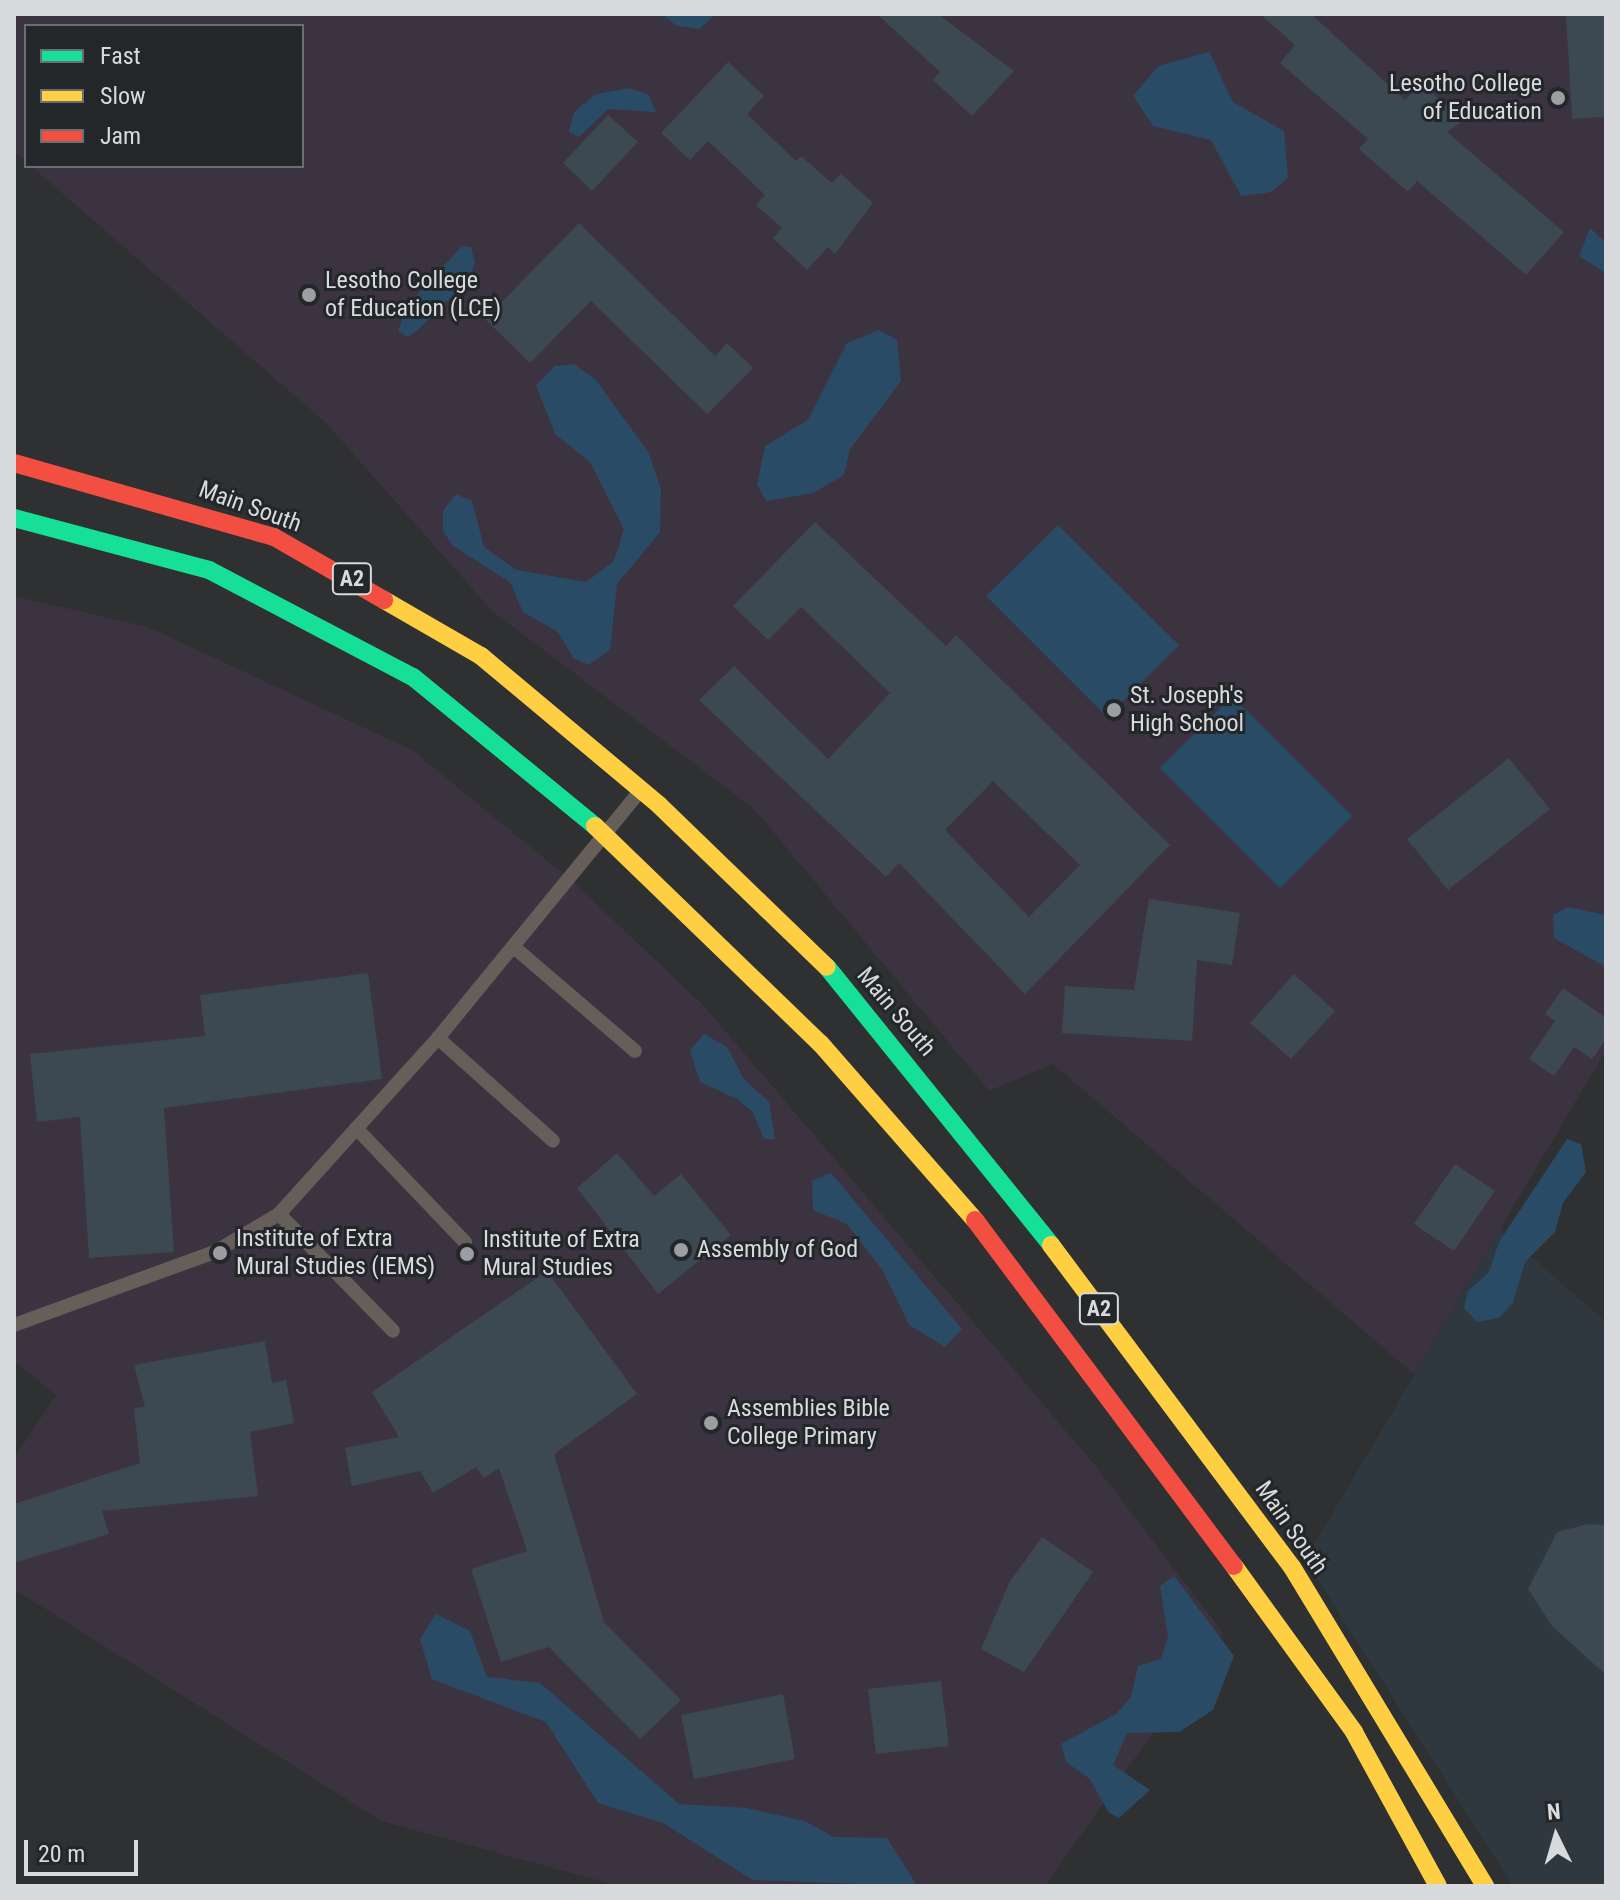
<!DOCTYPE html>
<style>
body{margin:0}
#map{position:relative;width:1620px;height:1900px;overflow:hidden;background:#2e3032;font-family:"Roboto Condensed",sans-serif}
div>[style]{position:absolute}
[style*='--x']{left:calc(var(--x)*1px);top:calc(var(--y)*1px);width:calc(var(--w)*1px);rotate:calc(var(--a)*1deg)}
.built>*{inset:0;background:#2f383f}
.education>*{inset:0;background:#3c3340}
.green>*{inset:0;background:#2a4b66}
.building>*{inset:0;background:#3c4852}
.lane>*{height:14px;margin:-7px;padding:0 7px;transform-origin:7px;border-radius:7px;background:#655e59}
.fast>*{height:18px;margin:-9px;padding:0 9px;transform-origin:9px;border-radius:9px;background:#16e098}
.slow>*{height:18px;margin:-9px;padding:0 9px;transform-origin:9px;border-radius:9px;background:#ffcf43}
.jam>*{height:18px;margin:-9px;padding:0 9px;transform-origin:9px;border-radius:9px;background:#f24e42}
.dots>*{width:22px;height:22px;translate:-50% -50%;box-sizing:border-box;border:4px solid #23272a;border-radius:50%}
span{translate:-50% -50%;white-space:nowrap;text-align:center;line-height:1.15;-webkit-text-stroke:6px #23272a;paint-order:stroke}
.shield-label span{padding:2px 6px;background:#23272a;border:2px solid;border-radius:6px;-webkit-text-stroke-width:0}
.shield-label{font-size:22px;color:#d8dadd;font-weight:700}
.poi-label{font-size:24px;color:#d8dadd}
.right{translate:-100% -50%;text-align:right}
.left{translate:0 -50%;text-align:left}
.street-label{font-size:24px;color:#d8dadd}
.frame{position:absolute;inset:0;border:16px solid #d8dadd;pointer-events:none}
.legend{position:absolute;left:24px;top:24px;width:280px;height:144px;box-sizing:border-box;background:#23272a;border:2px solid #6b6f72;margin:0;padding:10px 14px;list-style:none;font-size:24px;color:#d8dadd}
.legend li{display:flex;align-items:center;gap:16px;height:40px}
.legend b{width:40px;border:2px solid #6b6f72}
.north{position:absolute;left:1516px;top:1796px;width:80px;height:80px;-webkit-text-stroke:6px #23272a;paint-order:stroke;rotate:355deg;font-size:22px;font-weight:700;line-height:32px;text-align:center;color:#d8dadd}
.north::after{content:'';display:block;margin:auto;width:28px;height:36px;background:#d8dadd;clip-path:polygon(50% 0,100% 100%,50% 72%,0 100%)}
.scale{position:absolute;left:24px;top:1840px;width:114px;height:36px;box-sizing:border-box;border:4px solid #d8dadd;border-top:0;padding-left:10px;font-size:24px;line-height:28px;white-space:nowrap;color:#d8dadd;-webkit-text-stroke:6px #23272a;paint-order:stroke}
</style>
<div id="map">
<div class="built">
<i style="clip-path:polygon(1500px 1229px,1606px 1322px,1606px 1886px,1513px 1886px,1305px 1560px)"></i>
</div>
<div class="education">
<i style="clip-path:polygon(14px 14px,1606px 14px,1606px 1050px,1414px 1374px,1053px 1064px,989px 1091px,754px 809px,492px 611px,326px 423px,31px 166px,302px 166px,302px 26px,26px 26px,26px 161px,14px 151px)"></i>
<i style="clip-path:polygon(14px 596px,148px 627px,412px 750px,571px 880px,705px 1007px,1095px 1465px,1223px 1633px,1045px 1886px,619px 1886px,381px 1821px,14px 1589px,14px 1458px,56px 1395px,14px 1361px)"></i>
</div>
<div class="green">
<i style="clip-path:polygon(661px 14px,716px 14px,699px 29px,677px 26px)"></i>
<i style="clip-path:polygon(1209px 52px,1233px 102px,1284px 131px,1288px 178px,1271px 192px,1241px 196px,1211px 140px,1153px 126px,1133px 96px,1158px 66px)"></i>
<i style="clip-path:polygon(629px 88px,649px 95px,656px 112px,608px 109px,579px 137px,569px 132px,574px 112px,596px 94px)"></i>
<i style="clip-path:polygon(1590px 228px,1606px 243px,1606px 273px,1579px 256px)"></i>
<i style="clip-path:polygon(462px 246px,471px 247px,475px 263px,467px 281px,418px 330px,408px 337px,398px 331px,407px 306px)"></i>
<i style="clip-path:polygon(879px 330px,897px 340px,901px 381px,850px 449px,844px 475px,813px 493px,766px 501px,757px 484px,765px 446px,808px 420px,847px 343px)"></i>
<i style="clip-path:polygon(574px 364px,596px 380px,649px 453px,661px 489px,660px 532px,617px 584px,610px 650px,588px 665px,573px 658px,558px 632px,523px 612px,510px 582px,453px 546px,443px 531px,443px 511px,456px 494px,472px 501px,484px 547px,516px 570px,586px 582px,614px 561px,624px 529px,590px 462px,555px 434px,536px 385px,555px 366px)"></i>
<i style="clip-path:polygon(1058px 525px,1179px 645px,1107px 717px,986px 596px)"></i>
<i style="clip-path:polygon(1232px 696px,1352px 816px,1280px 888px,1160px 768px)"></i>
<i style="clip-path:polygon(1568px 907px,1606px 915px,1606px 967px,1554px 938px,1553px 915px)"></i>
<i style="clip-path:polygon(704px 1034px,727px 1047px,744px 1079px,769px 1102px,775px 1139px,764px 1139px,752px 1111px,737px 1099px,700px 1082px,690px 1050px)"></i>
<i style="clip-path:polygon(1567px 1139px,1581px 1144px,1586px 1172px,1563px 1203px,1555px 1232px,1525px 1262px,1513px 1303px,1499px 1318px,1477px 1322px,1464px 1308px,1468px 1291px,1489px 1272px,1499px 1242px)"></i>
<i style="clip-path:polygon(831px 1173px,962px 1329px,945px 1347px,909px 1325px,883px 1271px,847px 1224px,813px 1210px,812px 1181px)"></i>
<i style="clip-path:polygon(1174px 1576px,1234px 1656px,1213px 1710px,1179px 1732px,1127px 1733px,1113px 1765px,1150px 1790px,1119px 1818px,1109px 1813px,1090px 1779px,1066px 1762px,1061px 1744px,1116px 1714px,1131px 1697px,1138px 1666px,1161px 1659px,1168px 1637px,1160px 1586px)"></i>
<i style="clip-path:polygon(436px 1614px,470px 1631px,487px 1677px,540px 1683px,679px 1804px,747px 1808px,804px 1821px,834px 1837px,887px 1838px,917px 1886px,753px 1880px,663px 1823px,598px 1803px,546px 1722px,432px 1679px,420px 1639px)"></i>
</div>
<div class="building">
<i style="clip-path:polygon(877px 14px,938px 14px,1014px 71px,972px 116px,933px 80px,940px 72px)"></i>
<i style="clip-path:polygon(1260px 14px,1311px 14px,1405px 100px,1421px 83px,1463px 121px,1447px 132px,1564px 232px,1526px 275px,1417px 181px,1408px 192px,1359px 149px,1368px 139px,1280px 63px,1295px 45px)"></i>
<i style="clip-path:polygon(1566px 14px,1606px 14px,1606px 117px,1572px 119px)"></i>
<i style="clip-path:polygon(728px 62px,764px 96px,747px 114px,796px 161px,801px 156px,832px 183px,841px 174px,873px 203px,835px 254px,828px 247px,807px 270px,773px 238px,782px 228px,756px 205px,765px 195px,708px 141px,690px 160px,661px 133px)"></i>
<i style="clip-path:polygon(608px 115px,638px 142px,592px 191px,563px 163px)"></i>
<i style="clip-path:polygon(579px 223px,715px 356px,727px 343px,753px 368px,707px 414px,591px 301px,530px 363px,485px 319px)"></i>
<i style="clip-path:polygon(evenodd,815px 522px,946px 646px,956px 635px,1170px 845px,1025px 994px,899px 863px,886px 877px,699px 700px,734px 666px,828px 759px,890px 693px,801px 607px,768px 640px,733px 606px,815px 522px,993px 781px,1080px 865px,1029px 917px,945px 830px,993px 781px)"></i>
<i style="clip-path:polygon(1509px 758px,1550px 809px,1448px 890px,1407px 839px)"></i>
<i style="clip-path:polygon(1149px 899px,1240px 913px,1232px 965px,1197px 960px,1192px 1041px,1062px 1033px,1065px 986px,1134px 990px)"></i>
<i style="clip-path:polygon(368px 973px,382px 1079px,164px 1108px,174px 1252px,89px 1258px,80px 1117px,37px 1122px,30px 1054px,205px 1036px,200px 995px)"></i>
<i style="clip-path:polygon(1294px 974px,1335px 1011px,1291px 1059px,1250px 1023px)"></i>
<i style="clip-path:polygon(1563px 988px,1606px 1018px,1606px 1039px,1592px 1059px,1574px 1047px,1554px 1076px,1529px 1059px,1555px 1021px,1545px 1014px)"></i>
<i style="clip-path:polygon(617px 1153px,654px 1196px,681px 1174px,731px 1235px,658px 1294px,577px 1188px)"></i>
<i style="clip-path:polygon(1455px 1164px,1495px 1191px,1454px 1251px,1414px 1224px)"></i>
<i style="clip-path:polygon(547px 1271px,637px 1394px,554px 1454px,604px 1622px,681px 1700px,640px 1739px,549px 1647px,501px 1662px,471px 1569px,527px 1551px,499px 1468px,484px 1478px,476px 1467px,433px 1493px,420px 1471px,352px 1486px,345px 1448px,399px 1437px,372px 1392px)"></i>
<i style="clip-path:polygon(265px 1341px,272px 1383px,286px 1380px,294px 1423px,250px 1432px,258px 1496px,102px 1511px,109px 1534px,14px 1563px,14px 1504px,140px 1463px,134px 1408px,145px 1407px,134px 1365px)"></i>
<i style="clip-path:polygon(1588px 1524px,1606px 1525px,1606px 1675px,1552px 1626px,1528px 1589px,1557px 1532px)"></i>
<i style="clip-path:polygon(1042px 1537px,1093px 1572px,1024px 1672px,981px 1649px,1009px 1583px)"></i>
<i style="clip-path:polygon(941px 1681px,949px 1746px,876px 1754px,868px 1689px)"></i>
<i style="clip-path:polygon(783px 1694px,795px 1759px,694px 1779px,681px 1715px)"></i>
</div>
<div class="lane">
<i style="--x:515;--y:948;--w:158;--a:40.6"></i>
<i style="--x:438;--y:1038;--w:154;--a:41.8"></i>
<i style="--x:356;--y:1128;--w:158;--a:46.3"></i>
<i style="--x:279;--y:1214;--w:163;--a:45.7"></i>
<i style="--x:14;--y:1325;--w:214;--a:-20"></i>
<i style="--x:215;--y:1252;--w:74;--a:-30.7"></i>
<i style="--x:279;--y:1214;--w:237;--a:-47.9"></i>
<i style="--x:438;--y:1038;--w:318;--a:-50.7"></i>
</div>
<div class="fast">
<i style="--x:14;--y:518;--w:202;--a:14.9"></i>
<i style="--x:209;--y:570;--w:230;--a:27.7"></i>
<i style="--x:413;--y:677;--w:235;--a:39.3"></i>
<i style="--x:827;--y:967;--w:357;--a:51.1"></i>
</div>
<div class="slow">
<i style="--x:384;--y:600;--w:112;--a:30"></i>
<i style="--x:481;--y:656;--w:232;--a:39.9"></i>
<i style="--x:659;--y:805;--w:233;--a:44"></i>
<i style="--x:595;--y:826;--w:313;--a:44"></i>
<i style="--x:820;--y:1043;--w:235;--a:48.8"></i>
<i style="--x:1051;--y:1245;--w:402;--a:53.2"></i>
<i style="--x:1292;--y:1567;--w:373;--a:58.8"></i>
<i style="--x:1234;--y:1566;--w:205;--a:54.1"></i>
<i style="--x:1354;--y:1732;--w:175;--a:61.4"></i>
</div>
<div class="jam">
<i style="--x:14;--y:463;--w:270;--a:15.9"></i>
<i style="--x:274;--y:537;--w:127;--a:29.8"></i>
<i style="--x:975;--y:1220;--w:432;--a:53.2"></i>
</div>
<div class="dots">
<i style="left:1558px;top:98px;background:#9c9ea1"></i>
<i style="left:309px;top:295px;background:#9c9ea1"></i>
<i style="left:1114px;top:710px;background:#9c9ea1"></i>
<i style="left:681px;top:1250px;background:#9c9ea1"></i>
<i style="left:220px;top:1253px;background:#9c9ea1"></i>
<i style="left:467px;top:1254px;background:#9c9ea1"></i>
<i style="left:711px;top:1423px;background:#9c9ea1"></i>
</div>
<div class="shield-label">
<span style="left:352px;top:579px">A2</span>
<span style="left:1099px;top:1309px">A2</span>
</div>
<div class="poi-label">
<span class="right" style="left:1542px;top:98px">Lesotho College<br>of Education</span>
<span class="left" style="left:325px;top:295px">Lesotho College<br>of Education (LCE)</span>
<span class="left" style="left:1130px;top:710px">St. Joseph's<br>High School</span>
<span class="left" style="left:236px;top:1253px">Institute of Extra<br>Mural Studies (IEMS)</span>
<span class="left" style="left:483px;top:1254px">Institute of Extra<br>Mural Studies</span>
<span class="left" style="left:697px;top:1250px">Assembly of God</span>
<span class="left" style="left:727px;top:1423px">Assemblies Bible<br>College Primary</span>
</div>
<div class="street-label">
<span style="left:250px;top:507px;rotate:20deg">Main South</span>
<span style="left:896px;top:1012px;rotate:50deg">Main South</span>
<span style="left:1291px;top:1528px;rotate:55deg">Main South</span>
</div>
<div class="frame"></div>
<ul class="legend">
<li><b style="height:10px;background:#16e098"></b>Fast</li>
<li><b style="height:10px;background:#ffcf43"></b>Slow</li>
<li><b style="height:10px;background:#f24e42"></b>Jam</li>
</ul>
<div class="north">N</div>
<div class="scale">20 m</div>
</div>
